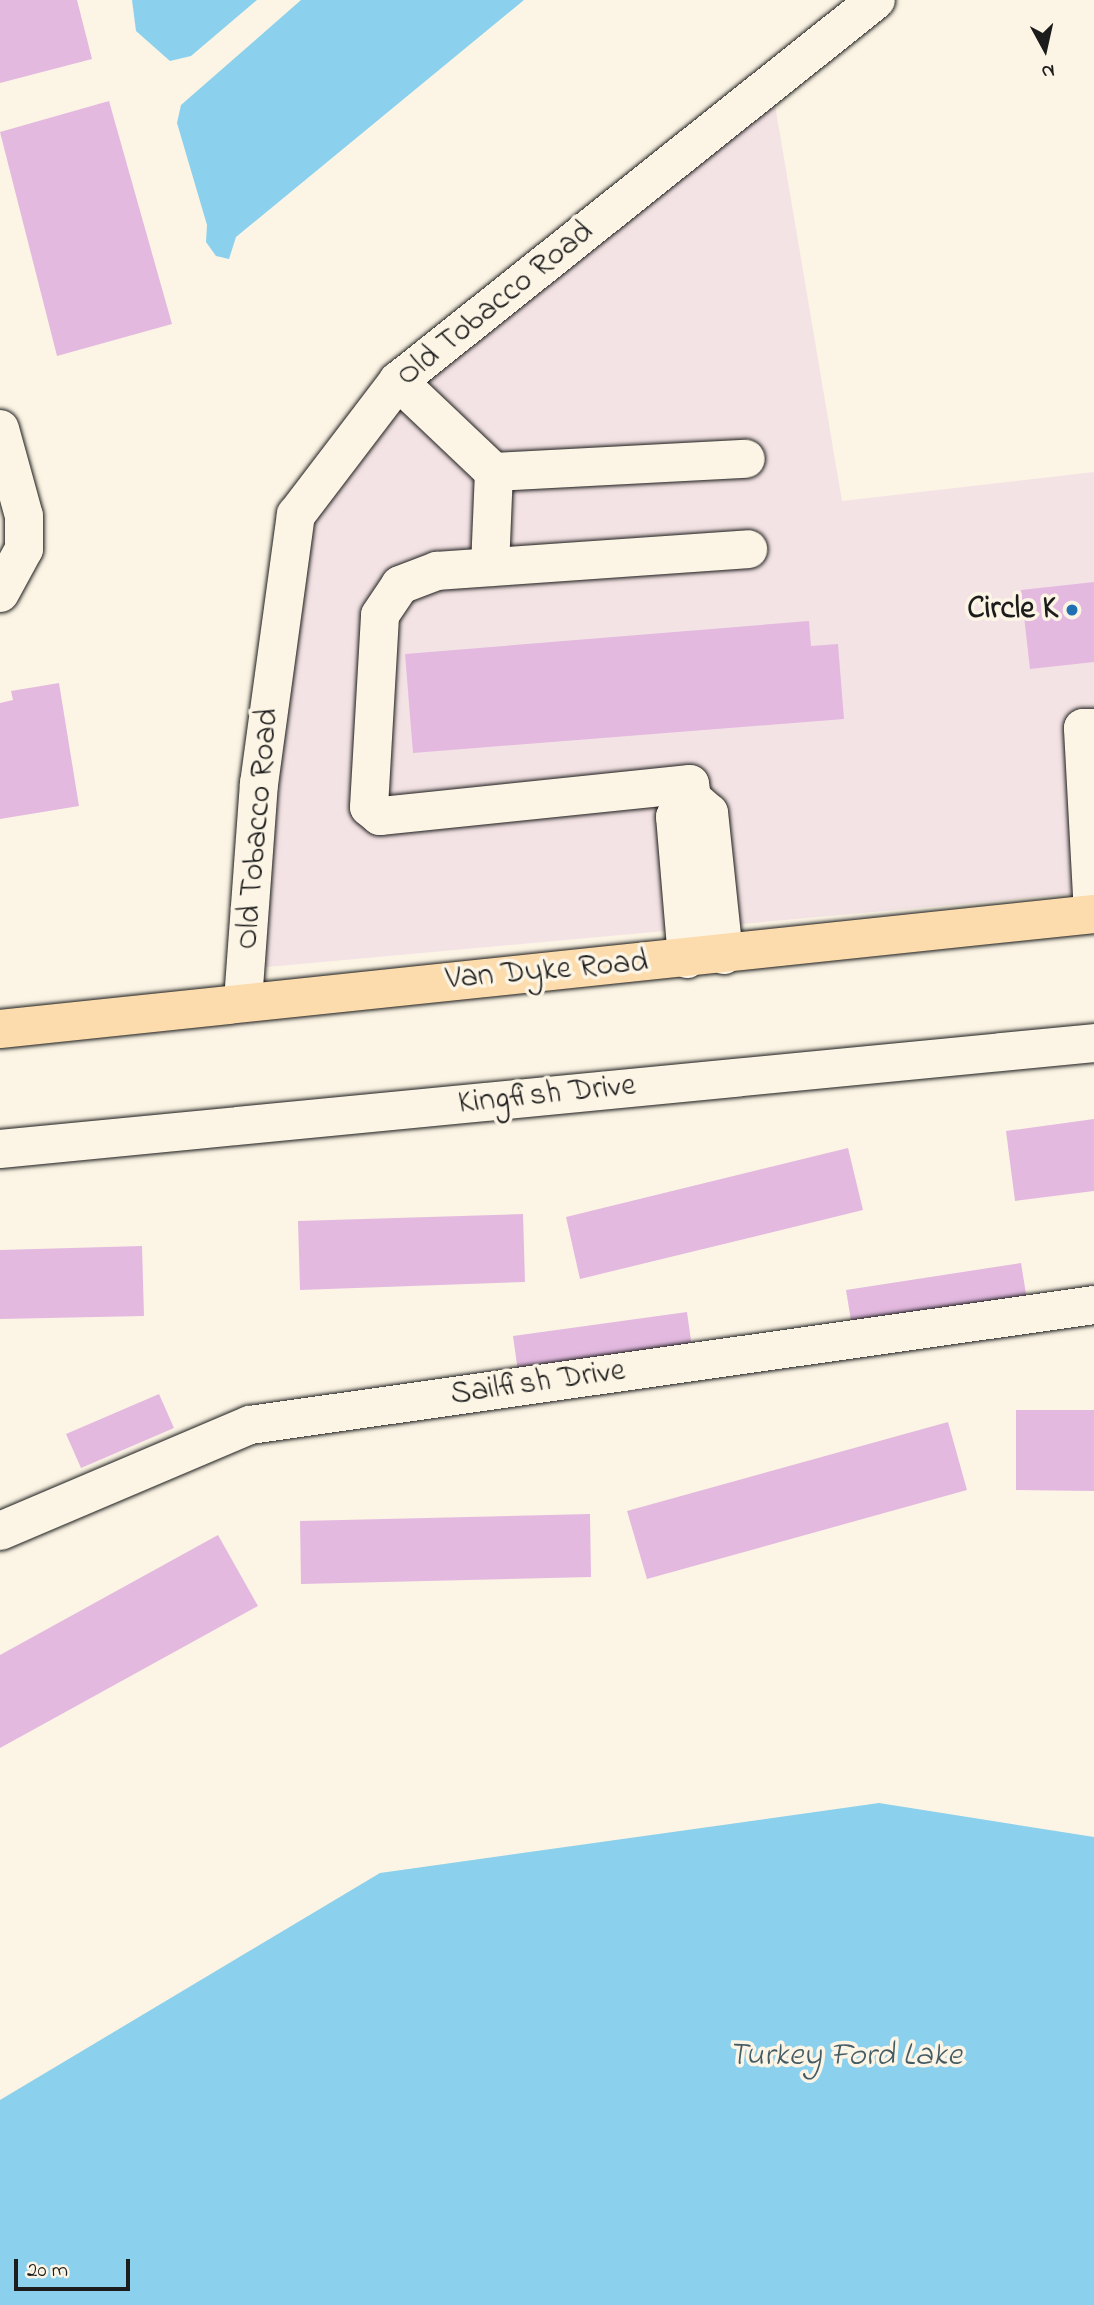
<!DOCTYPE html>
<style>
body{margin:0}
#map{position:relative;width:1094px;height:2305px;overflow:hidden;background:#fcf5e5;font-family:"Indie Flower",sans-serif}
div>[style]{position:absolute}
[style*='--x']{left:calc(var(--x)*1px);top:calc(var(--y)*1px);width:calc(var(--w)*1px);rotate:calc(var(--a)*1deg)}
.built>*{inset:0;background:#f4e3e4}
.water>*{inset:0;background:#8bd0ed}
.building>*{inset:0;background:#e3b9e0}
.roads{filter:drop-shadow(0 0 2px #1c1c1c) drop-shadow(0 0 2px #1c1c1c)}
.minor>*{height:38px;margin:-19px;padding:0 19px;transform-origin:19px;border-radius:19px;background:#fcf5e5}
.major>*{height:38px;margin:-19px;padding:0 19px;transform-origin:19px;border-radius:19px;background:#fcdcac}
.dots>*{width:19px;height:19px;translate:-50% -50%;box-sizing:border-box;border:4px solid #fcf5e5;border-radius:50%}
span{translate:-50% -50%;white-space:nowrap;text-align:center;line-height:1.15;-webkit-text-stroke:7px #fcf5e5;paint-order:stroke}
.street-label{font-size:32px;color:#1c1c1c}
.poi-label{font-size:32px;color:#1c1c1c;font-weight:700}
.right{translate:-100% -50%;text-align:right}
.water-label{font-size:33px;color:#435b65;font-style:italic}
.north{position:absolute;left:1010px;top:14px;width:70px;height:70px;-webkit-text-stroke:5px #fcf5e5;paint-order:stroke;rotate:172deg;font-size:19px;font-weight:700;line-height:28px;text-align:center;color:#1c1c1c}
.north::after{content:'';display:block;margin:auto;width:24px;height:32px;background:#1c1c1c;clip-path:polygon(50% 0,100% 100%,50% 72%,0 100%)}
.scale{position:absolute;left:14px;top:2259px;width:116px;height:32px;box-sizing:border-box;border:4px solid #1c1c1c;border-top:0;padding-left:9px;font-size:21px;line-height:24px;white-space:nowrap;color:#1c1c1c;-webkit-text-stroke:5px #fcf5e5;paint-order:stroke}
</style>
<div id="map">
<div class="built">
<i style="clip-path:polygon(772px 87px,842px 501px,1094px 472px,1094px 892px,256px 968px,309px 518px,416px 382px)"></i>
</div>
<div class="water">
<i style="clip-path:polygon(132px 0,257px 0,191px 56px,170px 61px,136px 31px)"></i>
<i style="clip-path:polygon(301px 0,524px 0,236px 237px,229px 259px,216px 256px,206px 242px,207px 225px,177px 123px,181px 105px)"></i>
<i style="clip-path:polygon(879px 1803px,1094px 1837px,1094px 2305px,0 2305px,0 2100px,380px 1873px)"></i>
</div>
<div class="building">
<i style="clip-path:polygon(0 0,77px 0,92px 59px,0 83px)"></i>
<i style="clip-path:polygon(109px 101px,172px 324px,57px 356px,0 132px)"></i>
<i style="clip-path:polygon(1094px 582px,1094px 662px,1030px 669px,1021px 590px)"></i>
<i style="clip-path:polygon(809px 621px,811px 646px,838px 644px,844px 719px,413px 753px,405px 654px)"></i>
<i style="clip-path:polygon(59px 683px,79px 806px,0 819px,0 703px,13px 700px,11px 691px)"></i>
<i style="clip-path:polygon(1094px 1119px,1094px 1191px,1015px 1201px,1006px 1131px)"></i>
<i style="clip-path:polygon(848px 1148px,863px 1210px,580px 1279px,566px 1217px)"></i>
<i style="clip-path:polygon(523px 1214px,525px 1282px,300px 1290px,298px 1221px)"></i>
<i style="clip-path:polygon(142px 1246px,144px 1316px,0 1319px,0 1250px)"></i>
<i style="clip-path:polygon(1021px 1263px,1027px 1300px,852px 1327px,846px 1290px)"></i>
<i style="clip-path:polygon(687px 1312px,692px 1348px,518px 1372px,513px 1336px)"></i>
<i style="clip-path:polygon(159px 1394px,174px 1428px,81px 1468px,66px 1434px)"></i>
<i style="clip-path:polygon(1016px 1410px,1094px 1410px,1094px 1491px,1016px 1490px)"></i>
<i style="clip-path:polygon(948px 1422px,967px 1490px,647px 1579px,627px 1511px)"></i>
<i style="clip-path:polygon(590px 1514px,591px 1577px,301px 1584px,300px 1521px)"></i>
<i style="clip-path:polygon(218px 1535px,258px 1606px,0 1748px,0 1655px)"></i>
</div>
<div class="roads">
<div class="minor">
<i style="--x:398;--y:381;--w:132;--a:43.5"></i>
<i style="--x:494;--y:472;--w:252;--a:-3"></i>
<i style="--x:0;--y:429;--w:90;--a:74.6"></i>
<i style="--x:24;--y:516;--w:33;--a:90"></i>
<i style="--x:24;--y:549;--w:50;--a:118.6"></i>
<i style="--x:490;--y:567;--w:95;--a:-87.6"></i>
<i style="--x:1093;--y:914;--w:186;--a:-93.1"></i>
<i style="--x:1083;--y:728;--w:11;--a:0"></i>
<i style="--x:724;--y:955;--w:143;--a:-96"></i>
<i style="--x:709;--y:813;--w:23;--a:-139"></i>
<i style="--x:692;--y:798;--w:14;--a:-98"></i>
<i style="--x:690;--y:784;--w:312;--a:174.1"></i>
<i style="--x:380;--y:816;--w:14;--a:-141"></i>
<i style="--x:369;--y:807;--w:192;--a:-86.7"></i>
<i style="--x:380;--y:615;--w:36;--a:-56"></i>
<i style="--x:400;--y:585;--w:40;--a:-21"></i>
<i style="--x:437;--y:571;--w:312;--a:-4"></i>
<i style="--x:687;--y:959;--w:143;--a:-94.8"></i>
<i style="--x:675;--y:817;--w:25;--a:-48"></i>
<i style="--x:243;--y:1001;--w:218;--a:-85.8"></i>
<i style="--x:259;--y:784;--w:272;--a:-82.2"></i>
<i style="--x:296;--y:515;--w:168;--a:-52.7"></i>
<i style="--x:398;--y:381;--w:611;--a:-38.56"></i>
<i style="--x:0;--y:1149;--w:1099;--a:-5.53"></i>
<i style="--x:0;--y:1531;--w:272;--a:-23"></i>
<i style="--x:250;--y:1425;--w:852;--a:-8.09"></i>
</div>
<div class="major">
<i style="--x:0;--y:1029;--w:1100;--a:-6"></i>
</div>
</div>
<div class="dots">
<i style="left:1072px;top:610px;background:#1f6fb2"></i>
</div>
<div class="street-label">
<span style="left:496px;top:305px;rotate:-39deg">Old Tobacco Road</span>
<span style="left:259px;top:829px;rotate:-85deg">Old Tobacco Road</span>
<span style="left:547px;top:972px;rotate:-5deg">Van Dyke Road</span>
<span style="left:547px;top:1096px;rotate:-6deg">Kingfish Drive</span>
<span style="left:538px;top:1384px;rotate:-8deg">Sailfish Drive</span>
</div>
<div class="poi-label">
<span class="right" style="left:1058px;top:610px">Circle K</span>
</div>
<div class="water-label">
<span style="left:845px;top:2057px">Turkey Ford Lake</span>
</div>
<div class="north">N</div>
<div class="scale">20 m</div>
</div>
